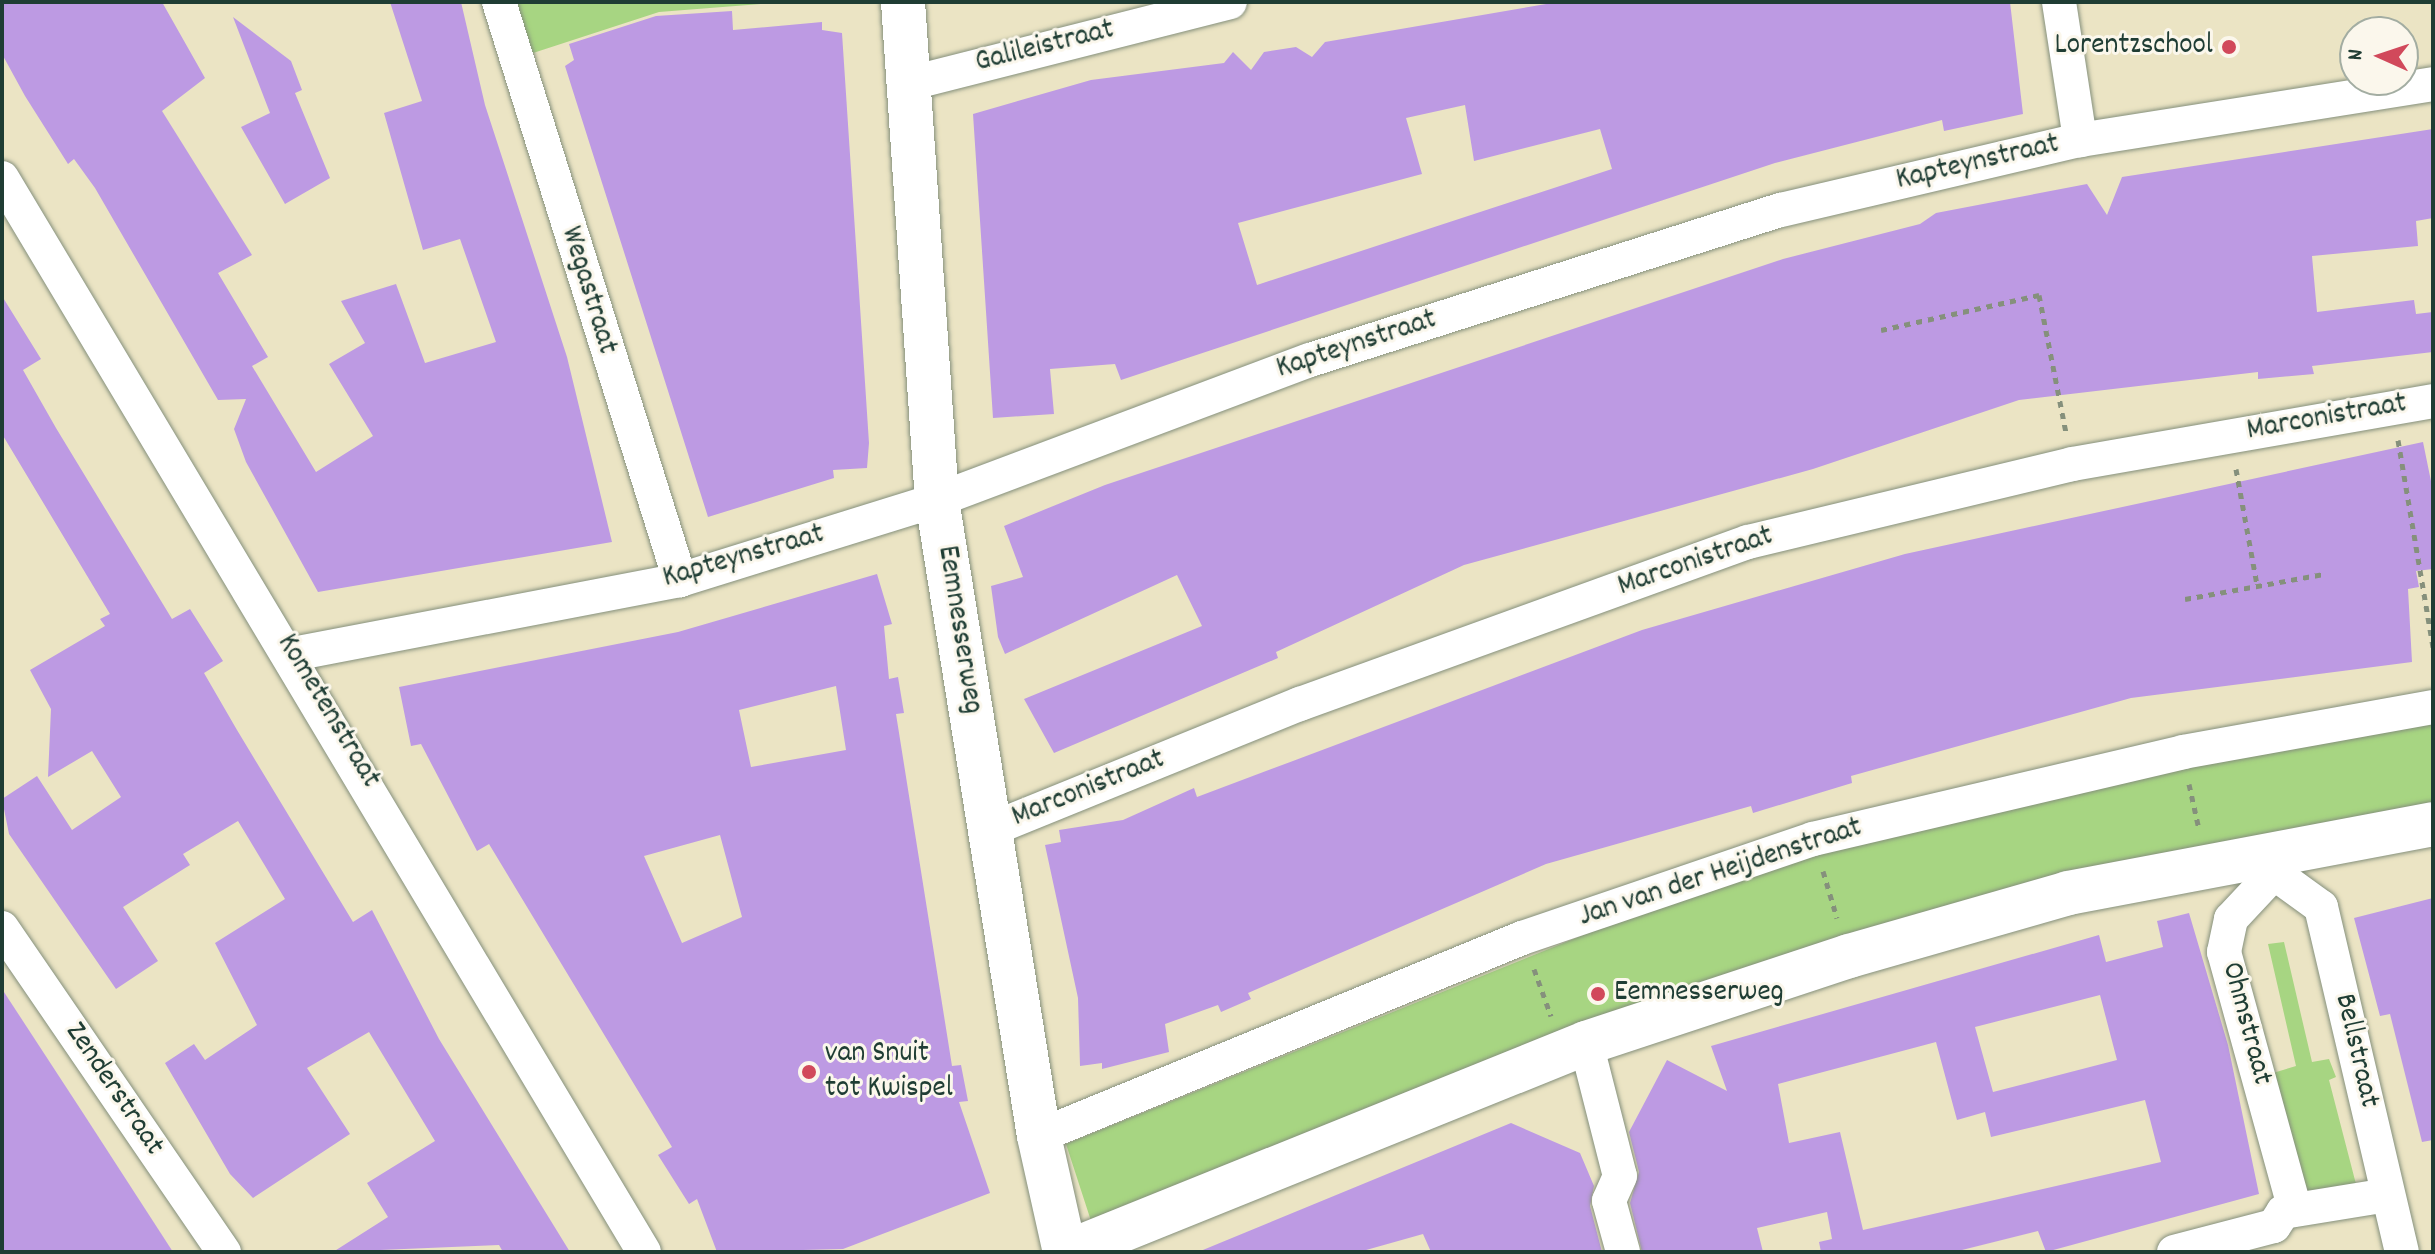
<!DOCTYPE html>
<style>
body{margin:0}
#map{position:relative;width:2435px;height:1254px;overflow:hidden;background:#ebe4c4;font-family:Dekko,sans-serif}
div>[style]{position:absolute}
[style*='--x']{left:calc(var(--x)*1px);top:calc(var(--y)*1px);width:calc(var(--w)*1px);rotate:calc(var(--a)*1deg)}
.green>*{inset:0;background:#a7d582}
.building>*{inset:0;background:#bd9ae3}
.path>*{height:5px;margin-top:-2.5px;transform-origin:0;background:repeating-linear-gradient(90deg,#85907c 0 6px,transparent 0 12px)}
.roads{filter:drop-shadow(0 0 2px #85907c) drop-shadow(0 0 2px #85907c)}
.minor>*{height:34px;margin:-17px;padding:0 17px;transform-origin:17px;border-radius:17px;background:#fff}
.tertiary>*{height:44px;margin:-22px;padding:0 22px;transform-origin:22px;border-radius:22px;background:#fff}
.secondary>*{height:44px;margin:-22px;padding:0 22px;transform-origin:22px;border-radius:22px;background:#fff}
.dots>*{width:22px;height:22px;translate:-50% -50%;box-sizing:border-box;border:4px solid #fbf7ec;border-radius:50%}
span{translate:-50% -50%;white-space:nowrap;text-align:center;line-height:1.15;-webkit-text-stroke:6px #fbf7ec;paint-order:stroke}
.poi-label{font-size:30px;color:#1f3d34}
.right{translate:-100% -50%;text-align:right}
.left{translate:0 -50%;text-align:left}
.street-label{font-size:30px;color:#1f3d34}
.frame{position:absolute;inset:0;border:4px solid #1f3d34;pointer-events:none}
.north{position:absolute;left:2339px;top:16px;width:80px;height:80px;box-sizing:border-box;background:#fbf7ec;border:2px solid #a3ada2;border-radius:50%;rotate:273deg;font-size:22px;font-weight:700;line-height:32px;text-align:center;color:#1f3d34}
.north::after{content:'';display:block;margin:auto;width:28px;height:36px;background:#d1495b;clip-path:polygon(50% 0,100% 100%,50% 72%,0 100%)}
</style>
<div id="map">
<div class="green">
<i style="clip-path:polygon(515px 2px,788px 2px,659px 12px,530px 54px)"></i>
<i style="clip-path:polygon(2433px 721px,2433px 812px,2085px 881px,1092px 1224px,1066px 1144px,1613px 923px,1806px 851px,2075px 788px)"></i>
<i style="clip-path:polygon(2284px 942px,2312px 1062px,2329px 1059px,2336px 1077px,2329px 1080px,2357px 1188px,2309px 1199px,2273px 1073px,2296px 1066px,2268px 944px)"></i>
</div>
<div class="building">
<i style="clip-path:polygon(2px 2px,162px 2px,205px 78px,162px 111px,252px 255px,218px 273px,268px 357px,252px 366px,316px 472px,373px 436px,329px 364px,365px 343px,341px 301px,396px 284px,425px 363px,496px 342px,460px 239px,423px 250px,384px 113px,422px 101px,390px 2px,461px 2px,485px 105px,567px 357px,612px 542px,318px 592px,246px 462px,234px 429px,246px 399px,218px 400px,95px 188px,74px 159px,68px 164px,25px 96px,2px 54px)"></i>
<i style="clip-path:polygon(evenodd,1558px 2px,2010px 2px,2023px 114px,1944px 131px,1942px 120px,1775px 163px,1121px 380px,1115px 364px,1050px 369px,1054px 414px,993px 418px,973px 114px,1091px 80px,1224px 63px,1233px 52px,1251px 70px,1264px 52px,1296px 47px,1312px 57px,1325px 42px,1558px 2px,1465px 105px,1474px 161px,1600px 129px,1612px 169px,1257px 285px,1238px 223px,1422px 174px,1406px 118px,1465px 105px)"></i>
<i style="clip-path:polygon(732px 11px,733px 30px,822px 22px,822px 30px,842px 33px,869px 443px,867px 468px,833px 470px,834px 478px,708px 517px,565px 66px,574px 60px,569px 44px,656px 16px)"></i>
<i style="clip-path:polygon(233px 17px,291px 61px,302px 90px,295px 93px,330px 178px,285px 204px,241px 127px,270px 113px)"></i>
<i style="clip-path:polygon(2433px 129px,2433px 218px,2416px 221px,2418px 246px,2312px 256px,2317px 312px,2414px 300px,2416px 314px,2433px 312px,2433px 352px,2312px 366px,2314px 374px,2258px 379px,2258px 372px,2019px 400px,1813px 469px,1464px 565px,1276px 652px,1278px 658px,1054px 753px,1024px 699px,1202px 626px,1177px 575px,1005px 654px,998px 637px,991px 586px,1023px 577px,1004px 526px,1105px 485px,1783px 259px,1920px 224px,1936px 213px,2087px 184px,2107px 215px,2122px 177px)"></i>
<i style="clip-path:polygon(2px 296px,41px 359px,23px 370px,56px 428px,172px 619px,190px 609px,223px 661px,204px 673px,237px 730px,353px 922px,372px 910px,439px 1039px,570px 1252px,503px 1252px,499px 1245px,333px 1252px,388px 1217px,367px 1183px,435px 1141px,369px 1032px,307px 1068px,350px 1134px,253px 1198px,230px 1174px,165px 1063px,194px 1044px,205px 1060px,257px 1025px,215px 943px,285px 899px,238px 821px,183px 854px,190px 865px,123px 907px,158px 961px,116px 989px,9px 834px,2px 799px,37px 776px,72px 830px,121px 797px,92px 751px,48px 777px,51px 709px,30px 670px,105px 626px,100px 619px,110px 614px,2px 434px)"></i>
<i style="clip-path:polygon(2423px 442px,2433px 491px,2433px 569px,2416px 571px,2419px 587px,2408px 589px,2412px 662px,2131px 698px,1851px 776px,1852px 783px,1753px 813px,1751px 806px,1546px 864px,1248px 993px,1251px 999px,1221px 1012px,1218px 1005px,1165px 1024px,1169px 1052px,1102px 1069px,1102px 1063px,1080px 1066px,1078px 998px,1045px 845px,1061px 842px,1059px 830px,1123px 820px,1194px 788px,1197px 797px,1642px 630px,1905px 554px)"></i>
<i style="clip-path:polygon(evenodd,877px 574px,892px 624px,884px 626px,889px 679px,898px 677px,904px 713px,896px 714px,952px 1066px,961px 1065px,968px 1101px,959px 1102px,990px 1193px,843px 1249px,717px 1252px,697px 1199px,689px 1204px,658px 1155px,672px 1147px,576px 988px,489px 844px,477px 851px,421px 744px,411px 746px,399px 687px,678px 632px,877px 574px,836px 686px,846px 750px,751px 767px,739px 710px,836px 686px,877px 574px,720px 835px,742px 917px,682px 943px,644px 856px,720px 835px)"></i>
<i style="clip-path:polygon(2433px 898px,2433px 1140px,2422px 1142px,2390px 1014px,2380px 1016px,2354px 918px)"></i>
<i style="clip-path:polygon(evenodd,2189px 913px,2228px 1045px,2259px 1194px,2046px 1252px,2038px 1231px,1954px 1252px,1821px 1252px,1819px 1242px,1832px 1239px,1827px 1212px,1757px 1228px,1763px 1252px,1642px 1252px,1630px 1203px,1639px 1172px,1629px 1132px,1667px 1060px,1727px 1091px,1711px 1046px,2099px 935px,2106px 962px,2163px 947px,2157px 921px,2189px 913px,2100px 995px,2117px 1060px,1993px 1092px,1975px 1027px,2100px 995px,2189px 913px,1936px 1042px,1957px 1120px,1985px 1112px,1991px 1137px,2145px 1100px,2161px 1162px,1863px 1230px,1840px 1132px,1789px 1143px,1778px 1084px,1936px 1042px)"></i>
<i style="clip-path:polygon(2px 989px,83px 1113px,173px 1252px,2px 1252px)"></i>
<i style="clip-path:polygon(1511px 1123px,1580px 1153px,1594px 1186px,1590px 1206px,1602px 1252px,1431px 1252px,1423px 1234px,1359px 1252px,1198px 1252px)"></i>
</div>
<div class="path">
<i style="--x:1881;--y:330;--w:162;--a:-12.5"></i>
<i style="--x:2039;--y:295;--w:140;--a:78.9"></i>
<i style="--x:2398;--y:440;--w:211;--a:80.4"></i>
<i style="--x:2236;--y:469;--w:118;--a:79.7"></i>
<i style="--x:2185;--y:599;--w:141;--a:-10.2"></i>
<i style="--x:2189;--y:784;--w:46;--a:77.5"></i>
<i style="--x:1823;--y:871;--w:49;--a:73.4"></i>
<i style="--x:1534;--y:969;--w:50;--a:70.1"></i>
</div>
<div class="roads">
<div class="minor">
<i style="--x:499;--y:2;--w:606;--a:72.61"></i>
<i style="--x:2059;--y:2;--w:140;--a:81.3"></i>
<i style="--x:907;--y:84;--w:333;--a:-14.2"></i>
<i style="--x:2;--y:178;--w:1251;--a:59.13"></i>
<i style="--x:293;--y:654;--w:394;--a:-10.8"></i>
<i style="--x:680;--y:580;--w:269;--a:-17.3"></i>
<i style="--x:937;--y:500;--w:398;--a:-20.6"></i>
<i style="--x:1310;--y:360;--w:494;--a:-17.7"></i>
<i style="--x:1781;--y:210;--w:307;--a:-13.2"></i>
<i style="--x:2080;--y:140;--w:357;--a:-9"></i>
<i style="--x:989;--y:830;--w:336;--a:-22.1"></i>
<i style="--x:1300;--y:704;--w:476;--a:-19.9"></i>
<i style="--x:1748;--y:542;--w:333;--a:-13.5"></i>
<i style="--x:2072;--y:464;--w:366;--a:-9.9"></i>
<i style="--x:2274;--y:873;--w:58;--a:35.9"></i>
<i style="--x:2321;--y:907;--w:354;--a:76.8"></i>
<i style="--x:2274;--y:873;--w:63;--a:133.1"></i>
<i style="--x:2231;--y:919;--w:34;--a:102"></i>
<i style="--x:2224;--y:952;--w:267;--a:74.6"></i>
<i style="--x:2;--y:928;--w:393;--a:55.6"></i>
<i style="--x:1586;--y:1043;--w:137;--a:75.7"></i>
<i style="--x:1620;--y:1176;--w:27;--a:114"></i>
<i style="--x:1609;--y:1201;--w:53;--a:74.6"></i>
<i style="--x:1039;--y:1136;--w:522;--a:-22.29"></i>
<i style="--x:1522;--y:938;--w:307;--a:-18.8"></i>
<i style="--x:1813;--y:839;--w:380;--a:-13.2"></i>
<i style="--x:2183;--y:752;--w:254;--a:-10.2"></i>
<i style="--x:2174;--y:1252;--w:103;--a:-14.6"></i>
<i style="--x:2274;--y:1226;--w:17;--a:-57"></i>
<i style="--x:2283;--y:1212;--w:106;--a:-9.2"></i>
</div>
<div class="tertiary">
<i style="--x:903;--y:2;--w:499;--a:86.1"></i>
<i style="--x:937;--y:500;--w:644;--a:80.89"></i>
<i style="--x:1039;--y:1136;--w:119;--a:77.4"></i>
</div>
<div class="secondary">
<i style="--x:1068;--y:1252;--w:559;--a:-21.97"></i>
<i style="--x:1586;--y:1043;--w:277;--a:-18.3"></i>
<i style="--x:1849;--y:956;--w:228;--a:-16"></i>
<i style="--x:2068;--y:893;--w:371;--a:-10.7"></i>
</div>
</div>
<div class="dots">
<i style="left:2229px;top:47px;background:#d1495b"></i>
<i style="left:1598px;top:994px;background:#d1495b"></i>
<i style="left:809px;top:1072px;background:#d1495b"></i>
</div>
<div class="poi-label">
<span class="right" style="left:2213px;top:47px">Lorentzschool</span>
<span class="left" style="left:1614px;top:994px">Eemnesserweg</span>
<span class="left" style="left:825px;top:1072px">van Snuit<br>tot Kwispel</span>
</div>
<div class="street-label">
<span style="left:1045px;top:48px;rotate:-14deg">Galileistraat</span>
<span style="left:1978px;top:164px;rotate:-13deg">Kapteynstraat</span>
<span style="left:587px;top:291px;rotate:73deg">Wegastraat</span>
<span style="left:1357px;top:346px;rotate:-18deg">Kapteynstraat</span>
<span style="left:2327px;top:419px;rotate:-10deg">Marconistraat</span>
<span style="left:744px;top:558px;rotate:-16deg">Kapteynstraat</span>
<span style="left:1696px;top:563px;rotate:-19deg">Marconistraat</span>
<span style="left:958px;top:630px;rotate:81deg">Eemnesserweg</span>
<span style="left:327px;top:712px;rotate:59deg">Kometenstraat</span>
<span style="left:1089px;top:790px;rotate:-22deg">Marconistraat</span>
<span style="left:1721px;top:874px;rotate:-18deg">Jan van der Heijdenstraat</span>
<span style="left:2245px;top:1024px;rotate:75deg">Ohmstraat</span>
<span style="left:2355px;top:1051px;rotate:77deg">Bellstraat</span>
<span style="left:113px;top:1090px;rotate:56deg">Zenderstraat</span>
</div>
<div class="frame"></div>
<div class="north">N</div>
</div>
